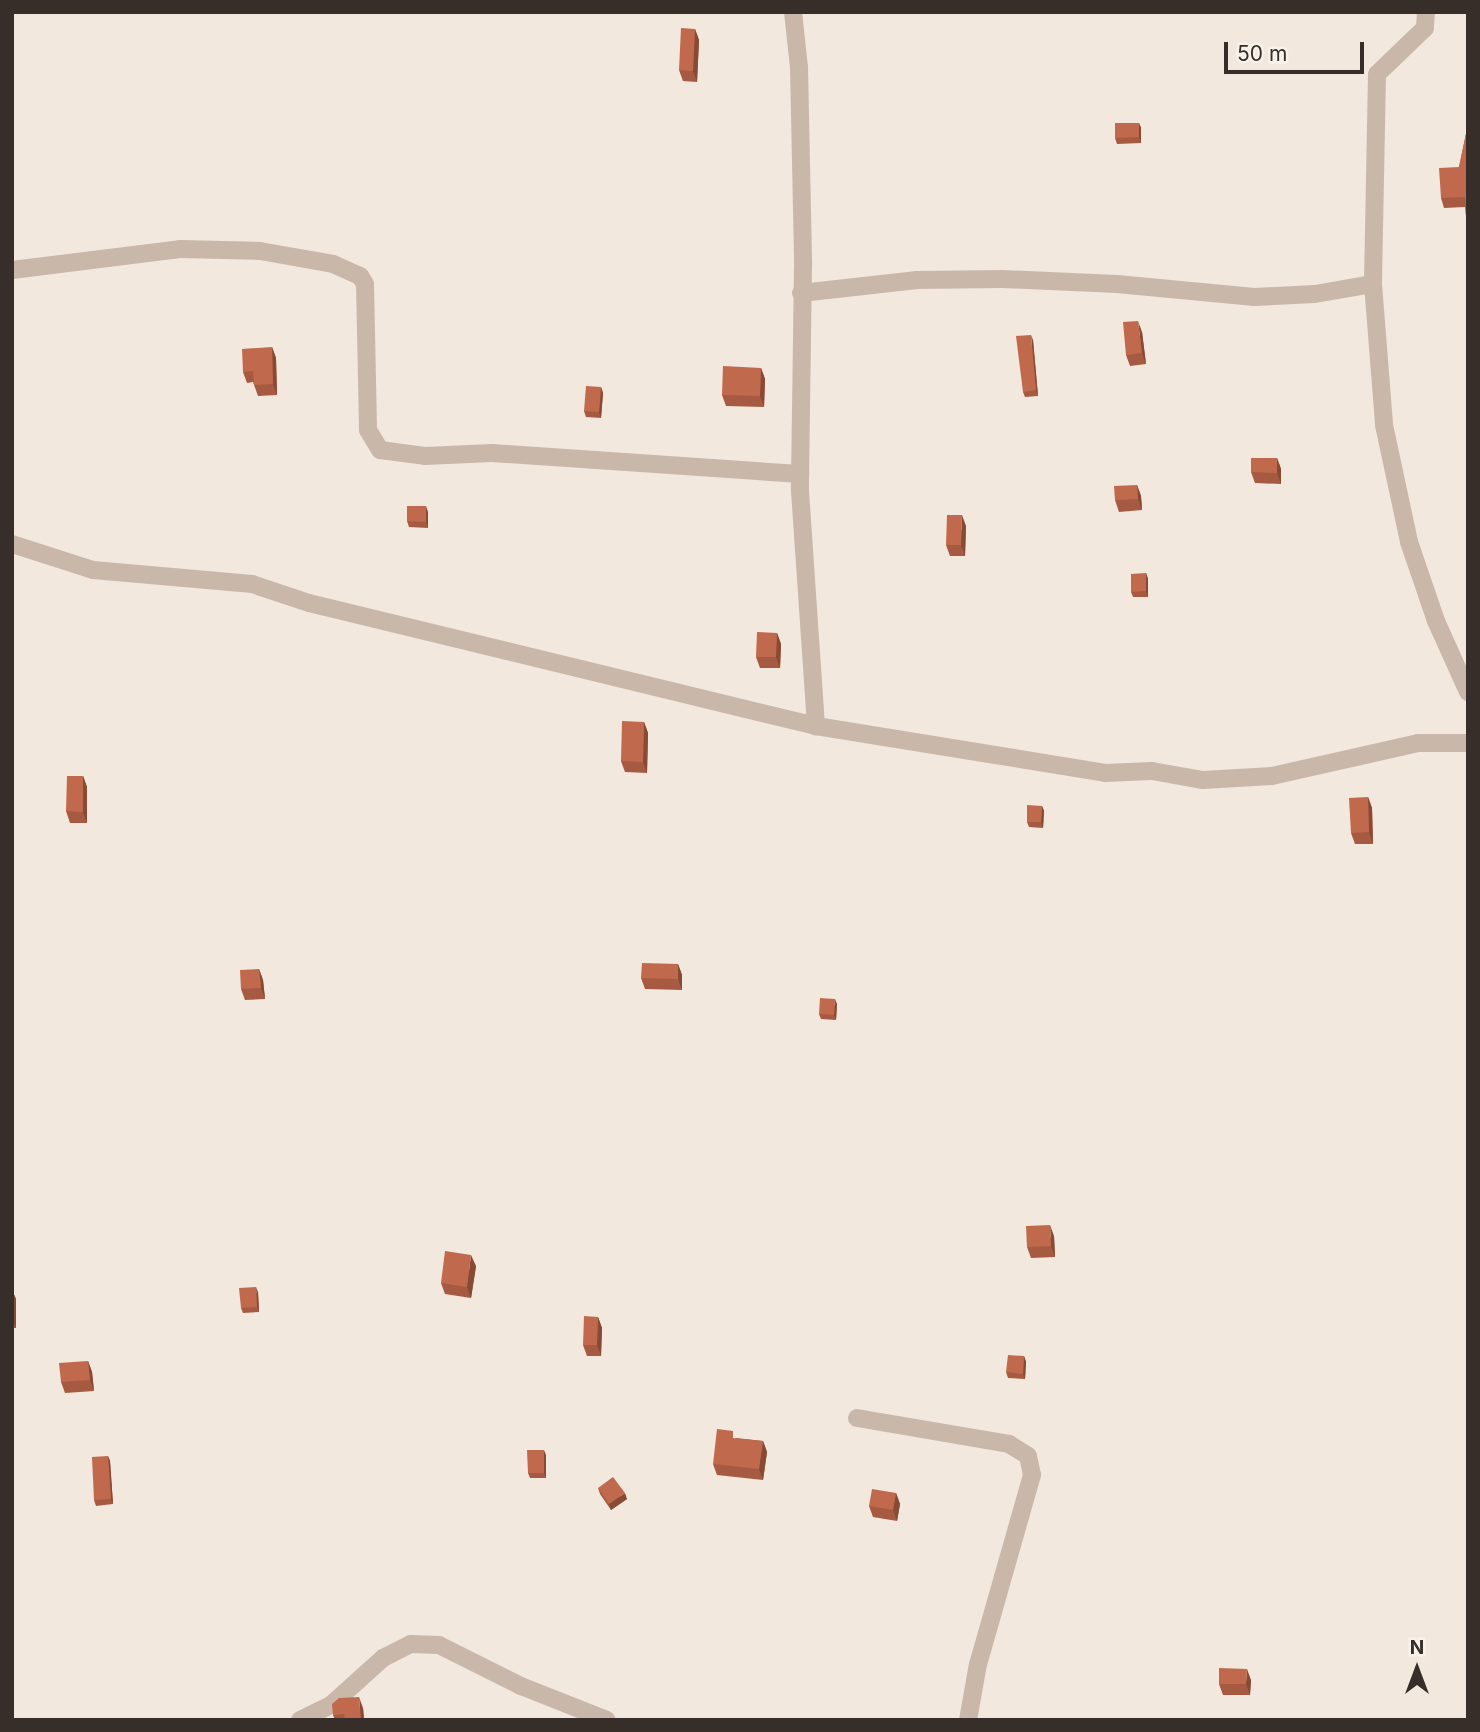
<!DOCTYPE html>
<style>
body{margin:0}
#map{position:relative;width:1480px;height:1732px;overflow:hidden;background:#f2e8de;font-family:Inter,sans-serif}
div>[style]{position:absolute}
[style*='--x']{left:calc(var(--x)*1px);top:calc(var(--y)*1px);width:calc(var(--w)*1px);rotate:calc(var(--a)*1deg)}
.street>*{height:18px;margin:-9px;padding:0 9px;transform-origin:9px;border-radius:9px;background:#c9b8aa}
.wall>*{inset:0;background:#a65a41}
.shaded-wall>*{inset:0;background:#874a35}
.building>*{inset:0;background:#c1694c}
span{translate:-50% -50%;white-space:nowrap;text-align:center;line-height:1.15;-webkit-text-stroke:6px #f9f2ea;paint-order:stroke}
.frame{position:absolute;inset:0;border:14px solid #372e29;pointer-events:none}
.north{position:absolute;left:1382px;top:1634px;width:70px;height:70px;-webkit-text-stroke:5px #f9f2ea;paint-order:stroke;rotate:0deg;font-size:19px;font-weight:700;line-height:28px;text-align:center;color:#372e29}
.north::after{content:'';display:block;margin:auto;width:24px;height:32px;background:#372e29;clip-path:polygon(50% 0,100% 100%,50% 72%,0 100%)}
.scale{position:absolute;left:1224px;top:42px;width:140px;height:32px;box-sizing:border-box;border:4px solid #372e29;border-top:0;padding-left:9px;font-size:21px;line-height:24px;white-space:nowrap;color:#372e29;-webkit-text-stroke:5px #f9f2ea;paint-order:stroke}
</style>
<div id="map">
<div class="street">
<i style="--x:793;--y:12;--w:55;--a:83.8"></i>
<i style="--x:799;--y:67;--w:199;--a:88.8"></i>
<i style="--x:803;--y:266;--w:225;--a:90.8"></i>
<i style="--x:800;--y:491;--w:236;--a:86.1"></i>
<i style="--x:1426;--y:12;--w:16;--a:94"></i>
<i style="--x:1425;--y:28;--w:66;--a:136.2"></i>
<i style="--x:1377;--y:74;--w:210;--a:91.1"></i>
<i style="--x:1373;--y:284;--w:141;--a:85.5"></i>
<i style="--x:1384;--y:425;--w:120;--a:77.9"></i>
<i style="--x:1409;--y:542;--w:83;--a:71.1"></i>
<i style="--x:1436;--y:621;--w:78;--a:65.7"></i>
<i style="--x:12;--y:270;--w:169;--a:-7.1"></i>
<i style="--x:180;--y:249;--w:80;--a:1.4"></i>
<i style="--x:260;--y:251;--w:74;--a:10.1"></i>
<i style="--x:333;--y:264;--w:30;--a:24"></i>
<i style="--x:360;--y:276;--w:9;--a:58"></i>
<i style="--x:365;--y:284;--w:146;--a:88.8"></i>
<i style="--x:368;--y:430;--w:23;--a:59"></i>
<i style="--x:380;--y:450;--w:45;--a:7.6"></i>
<i style="--x:425;--y:456;--w:67;--a:-2.6"></i>
<i style="--x:492;--y:453;--w:309;--a:3.9"></i>
<i style="--x:801;--y:293;--w:117;--a:-6.4"></i>
<i style="--x:917;--y:280;--w:85;--a:-0.7"></i>
<i style="--x:1002;--y:279;--w:115;--a:2.5"></i>
<i style="--x:1117;--y:284;--w:138;--a:5.4"></i>
<i style="--x:1254;--y:297;--w:61;--a:-2.8"></i>
<i style="--x:1315;--y:294;--w:59;--a:-9.8"></i>
<i style="--x:12;--y:544;--w:85;--a:17.8"></i>
<i style="--x:93;--y:570;--w:160;--a:5"></i>
<i style="--x:252;--y:584;--w:60;--a:18.4"></i>
<i style="--x:309;--y:603;--w:522;--a:13.64"></i>
<i style="--x:816;--y:726;--w:293;--a:9.2"></i>
<i style="--x:1105;--y:773;--w:47;--a:-2.4"></i>
<i style="--x:1152;--y:771;--w:52;--a:10"></i>
<i style="--x:1203;--y:780;--w:69;--a:-3.3"></i>
<i style="--x:1272;--y:776;--w:150;--a:-12.7"></i>
<i style="--x:1418;--y:743;--w:50;--a:0"></i>
<i style="--x:857;--y:1418;--w:154;--a:9.7"></i>
<i style="--x:1009;--y:1444;--w:22;--a:32"></i>
<i style="--x:1028;--y:1456;--w:19;--a:78"></i>
<i style="--x:1032;--y:1475;--w:197;--a:105.9"></i>
<i style="--x:978;--y:1664;--w:57;--a:100.1"></i>
<i style="--x:300;--y:1720;--w:34;--a:-26"></i>
<i style="--x:331;--y:1705;--w:70;--a:-42.1"></i>
<i style="--x:383;--y:1658;--w:31;--a:-27"></i>
<i style="--x:411;--y:1644;--w:28;--a:2"></i>
<i style="--x:439;--y:1645;--w:92;--a:26.6"></i>
<i style="--x:521;--y:1686;--w:92;--a:21.6"></i>
</div>
<div class="wall">
<i style="clip-path:polygon(695px 29px,699px 40px,697px 82px,683px 81px,679px 70px)"></i>
<i style="clip-path:polygon(1139px 123px,1141px 128px,1141px 143px,1117px 144px,1115px 138px)"></i>
<i style="clip-path:polygon(1468px 124px,1468px 222px,1466px 216px,1465px 207px,1444px 208px,1441px 198px,1459px 167px)"></i>
<i style="clip-path:polygon(1142px 332px,1146px 364px,1130px 366px,1126px 355px)"></i>
<i style="clip-path:polygon(1033px 340px,1038px 396px,1025px 397px,1023px 392px)"></i>
<i style="clip-path:polygon(272px 347px,276px 358px,277px 395px,258px 396px,253px 382px,247px 383px,243px 372px)"></i>
<i style="clip-path:polygon(761px 368px,765px 379px,764px 407px,726px 406px,722px 395px)"></i>
<i style="clip-path:polygon(601px 387px,603px 393px,601px 418px,586px 417px,584px 411px)"></i>
<i style="clip-path:polygon(1277px 458px,1281px 469px,1281px 484px,1255px 483px,1251px 472px)"></i>
<i style="clip-path:polygon(1137px 485px,1141px 496px,1142px 510px,1119px 512px,1115px 500px)"></i>
<i style="clip-path:polygon(428px 512px,428px 528px,409px 527px,407px 521px)"></i>
<i style="clip-path:polygon(966px 526px,965px 556px,950px 556px,946px 545px)"></i>
<i style="clip-path:polygon(1146px 573px,1148px 579px,1148px 597px,1133px 597px,1131px 592px)"></i>
<i style="clip-path:polygon(777px 633px,781px 644px,780px 668px,760px 668px,756px 657px)"></i>
<i style="clip-path:polygon(644px 722px,648px 733px,647px 773px,625px 772px,621px 761px)"></i>
<i style="clip-path:polygon(83px 776px,87px 787px,87px 823px,70px 823px,66px 811px)"></i>
<i style="clip-path:polygon(1368px 797px,1372px 808px,1373px 844px,1355px 844px,1351px 833px)"></i>
<i style="clip-path:polygon(1042px 806px,1044px 811px,1043px 828px,1029px 827px,1027px 822px)"></i>
<i style="clip-path:polygon(678px 964px,682px 975px,682px 990px,645px 989px,641px 978px)"></i>
<i style="clip-path:polygon(259px 969px,263px 980px,265px 999px,245px 1000px,241px 989px)"></i>
<i style="clip-path:polygon(837px 1004px,836px 1020px,821px 1019px,819px 1014px)"></i>
<i style="clip-path:polygon(1054px 1236px,1055px 1257px,1031px 1258px,1027px 1247px)"></i>
<i style="clip-path:polygon(476px 1266px,471px 1298px,445px 1294px,441px 1283px)"></i>
<i style="clip-path:polygon(12px 1290px,16px 1299px,16px 1328px,12px 1328px)"></i>
<i style="clip-path:polygon(258px 1292px,259px 1312px,243px 1313px,241px 1308px)"></i>
<i style="clip-path:polygon(598px 1317px,602px 1328px,601px 1356px,587px 1356px,583px 1345px)"></i>
<i style="clip-path:polygon(1024px 1356px,1026px 1362px,1025px 1379px,1008px 1378px,1006px 1372px)"></i>
<i style="clip-path:polygon(88px 1361px,92px 1372px,94px 1391px,65px 1393px,61px 1382px)"></i>
<i style="clip-path:polygon(736px 1438px,763px 1441px,767px 1452px,763px 1480px,717px 1475px,713px 1464px)"></i>
<i style="clip-path:polygon(546px 1455px,546px 1478px,530px 1478px,528px 1473px)"></i>
<i style="clip-path:polygon(108px 1456px,110px 1461px,113px 1504px,96px 1506px,94px 1500px)"></i>
<i style="clip-path:polygon(598px 1488px,627px 1499px,611px 1510px,600px 1494px)"></i>
<i style="clip-path:polygon(896px 1493px,900px 1504px,897px 1521px,873px 1517px,869px 1506px)"></i>
<i style="clip-path:polygon(1251px 1680px,1250px 1695px,1223px 1695px,1219px 1684px)"></i>
<i style="clip-path:polygon(363px 1708px,364px 1720px,335px 1720px,333px 1715px)"></i>
</div>
<div class="shaded-wall">
<i style="clip-path:polygon(695px 29px,699px 40px,697px 82px,693px 71px)"></i>
<i style="clip-path:polygon(1139px 123px,1141px 128px,1141px 143px,1139px 137px)"></i>
<i style="clip-path:polygon(1138px 321px,1142px 332px,1146px 364px,1142px 353px)"></i>
<i style="clip-path:polygon(1031px 335px,1033px 340px,1038px 396px,1036px 390px)"></i>
<i style="clip-path:polygon(272px 347px,276px 358px,277px 395px,273px 384px)"></i>
<i style="clip-path:polygon(761px 368px,765px 379px,764px 407px,760px 396px)"></i>
<i style="clip-path:polygon(601px 387px,603px 393px,601px 418px,599px 412px)"></i>
<i style="clip-path:polygon(1277px 458px,1281px 469px,1281px 484px,1277px 473px)"></i>
<i style="clip-path:polygon(1137px 485px,1141px 496px,1142px 510px,1138px 499px)"></i>
<i style="clip-path:polygon(426px 506px,428px 512px,428px 528px,426px 522px)"></i>
<i style="clip-path:polygon(962px 515px,966px 526px,965px 556px,961px 545px)"></i>
<i style="clip-path:polygon(1146px 573px,1148px 579px,1148px 597px,1146px 591px)"></i>
<i style="clip-path:polygon(777px 633px,781px 644px,780px 668px,776px 657px)"></i>
<i style="clip-path:polygon(644px 722px,648px 733px,647px 773px,643px 762px)"></i>
<i style="clip-path:polygon(83px 776px,87px 787px,87px 823px,83px 812px)"></i>
<i style="clip-path:polygon(1368px 797px,1372px 808px,1373px 844px,1369px 832px)"></i>
<i style="clip-path:polygon(1042px 806px,1044px 811px,1043px 828px,1041px 822px)"></i>
<i style="clip-path:polygon(678px 964px,682px 975px,682px 990px,678px 979px)"></i>
<i style="clip-path:polygon(259px 969px,263px 980px,265px 999px,261px 988px)"></i>
<i style="clip-path:polygon(835px 999px,837px 1004px,836px 1020px,834px 1015px)"></i>
<i style="clip-path:polygon(1050px 1225px,1054px 1236px,1055px 1257px,1051px 1246px)"></i>
<i style="clip-path:polygon(471px 1255px,476px 1266px,471px 1298px,467px 1287px)"></i>
<i style="clip-path:polygon(256px 1287px,258px 1292px,259px 1312px,257px 1307px)"></i>
<i style="clip-path:polygon(12px 1290px,16px 1299px,16px 1328px,12px 1318px)"></i>
<i style="clip-path:polygon(598px 1317px,602px 1328px,601px 1356px,597px 1345px)"></i>
<i style="clip-path:polygon(1024px 1356px,1026px 1362px,1025px 1379px,1023px 1374px)"></i>
<i style="clip-path:polygon(88px 1361px,92px 1372px,94px 1391px,90px 1380px)"></i>
<i style="clip-path:polygon(763px 1441px,767px 1452px,763px 1480px,759px 1469px)"></i>
<i style="clip-path:polygon(544px 1450px,546px 1455px,546px 1478px,544px 1473px)"></i>
<i style="clip-path:polygon(108px 1456px,110px 1461px,113px 1504px,111px 1499px)"></i>
<i style="clip-path:polygon(625px 1493px,627px 1499px,611px 1510px,609px 1504px)"></i>
<i style="clip-path:polygon(896px 1493px,900px 1504px,897px 1521px,893px 1510px)"></i>
<i style="clip-path:polygon(1247px 1669px,1251px 1680px,1250px 1695px,1246px 1684px)"></i>
<i style="clip-path:polygon(359px 1697px,363px 1708px,364px 1720px,361px 1720px)"></i>
</div>
<div class="building">
<i style="clip-path:polygon(681px 28px,695px 29px,693px 71px,679px 70px)"></i>
<i style="clip-path:polygon(1115px 123px,1139px 123px,1139px 137px,1115px 138px)"></i>
<i style="clip-path:polygon(1468px 124px,1468px 216px,1466px 216px,1465px 197px,1441px 198px,1439px 168px,1459px 167px)"></i>
<i style="clip-path:polygon(1138px 321px,1142px 353px,1126px 355px,1123px 322px)"></i>
<i style="clip-path:polygon(1031px 335px,1036px 390px,1023px 392px,1016px 336px)"></i>
<i style="clip-path:polygon(272px 347px,273px 384px,254px 385px,253px 371px,243px 372px,242px 349px)"></i>
<i style="clip-path:polygon(723px 366px,761px 368px,760px 396px,722px 395px)"></i>
<i style="clip-path:polygon(586px 386px,601px 387px,599px 412px,584px 411px)"></i>
<i style="clip-path:polygon(1251px 458px,1277px 458px,1277px 473px,1251px 472px)"></i>
<i style="clip-path:polygon(1137px 485px,1138px 499px,1115px 500px,1114px 486px)"></i>
<i style="clip-path:polygon(407px 506px,426px 506px,426px 522px,407px 521px)"></i>
<i style="clip-path:polygon(947px 515px,962px 515px,961px 545px,946px 545px)"></i>
<i style="clip-path:polygon(1146px 573px,1146px 591px,1131px 592px,1131px 574px)"></i>
<i style="clip-path:polygon(757px 632px,777px 633px,776px 657px,756px 657px)"></i>
<i style="clip-path:polygon(622px 721px,644px 722px,643px 762px,621px 761px)"></i>
<i style="clip-path:polygon(67px 776px,83px 776px,83px 812px,66px 811px)"></i>
<i style="clip-path:polygon(1368px 797px,1369px 832px,1351px 833px,1349px 798px)"></i>
<i style="clip-path:polygon(1027px 805px,1042px 806px,1041px 822px,1027px 822px)"></i>
<i style="clip-path:polygon(642px 963px,678px 964px,678px 979px,641px 978px)"></i>
<i style="clip-path:polygon(259px 969px,261px 988px,241px 989px,240px 970px)"></i>
<i style="clip-path:polygon(820px 998px,835px 999px,834px 1015px,819px 1014px)"></i>
<i style="clip-path:polygon(1050px 1225px,1051px 1246px,1027px 1247px,1026px 1226px)"></i>
<i style="clip-path:polygon(445px 1251px,471px 1255px,467px 1287px,441px 1283px)"></i>
<i style="clip-path:polygon(256px 1287px,257px 1307px,241px 1308px,239px 1288px)"></i>
<i style="clip-path:polygon(584px 1316px,598px 1317px,597px 1345px,583px 1345px)"></i>
<i style="clip-path:polygon(1008px 1355px,1024px 1356px,1023px 1374px,1006px 1372px)"></i>
<i style="clip-path:polygon(88px 1361px,90px 1380px,61px 1382px,59px 1363px)"></i>
<i style="clip-path:polygon(717px 1429px,733px 1431px,733px 1438px,763px 1441px,759px 1469px,713px 1464px)"></i>
<i style="clip-path:polygon(527px 1450px,544px 1450px,544px 1473px,528px 1473px)"></i>
<i style="clip-path:polygon(108px 1456px,111px 1499px,94px 1500px,92px 1457px)"></i>
<i style="clip-path:polygon(613px 1477px,625px 1493px,609px 1504px,598px 1488px)"></i>
<i style="clip-path:polygon(872px 1489px,896px 1493px,893px 1510px,869px 1506px)"></i>
<i style="clip-path:polygon(1219px 1668px,1247px 1669px,1246px 1684px,1219px 1684px)"></i>
<i style="clip-path:polygon(359px 1697px,361px 1720px,345px 1720px,344px 1714px,333px 1715px,332px 1704px,339px 1698px)"></i>
</div>
<div class="frame"></div>
<div class="north">N</div>
<div class="scale">50 m</div>
</div>
